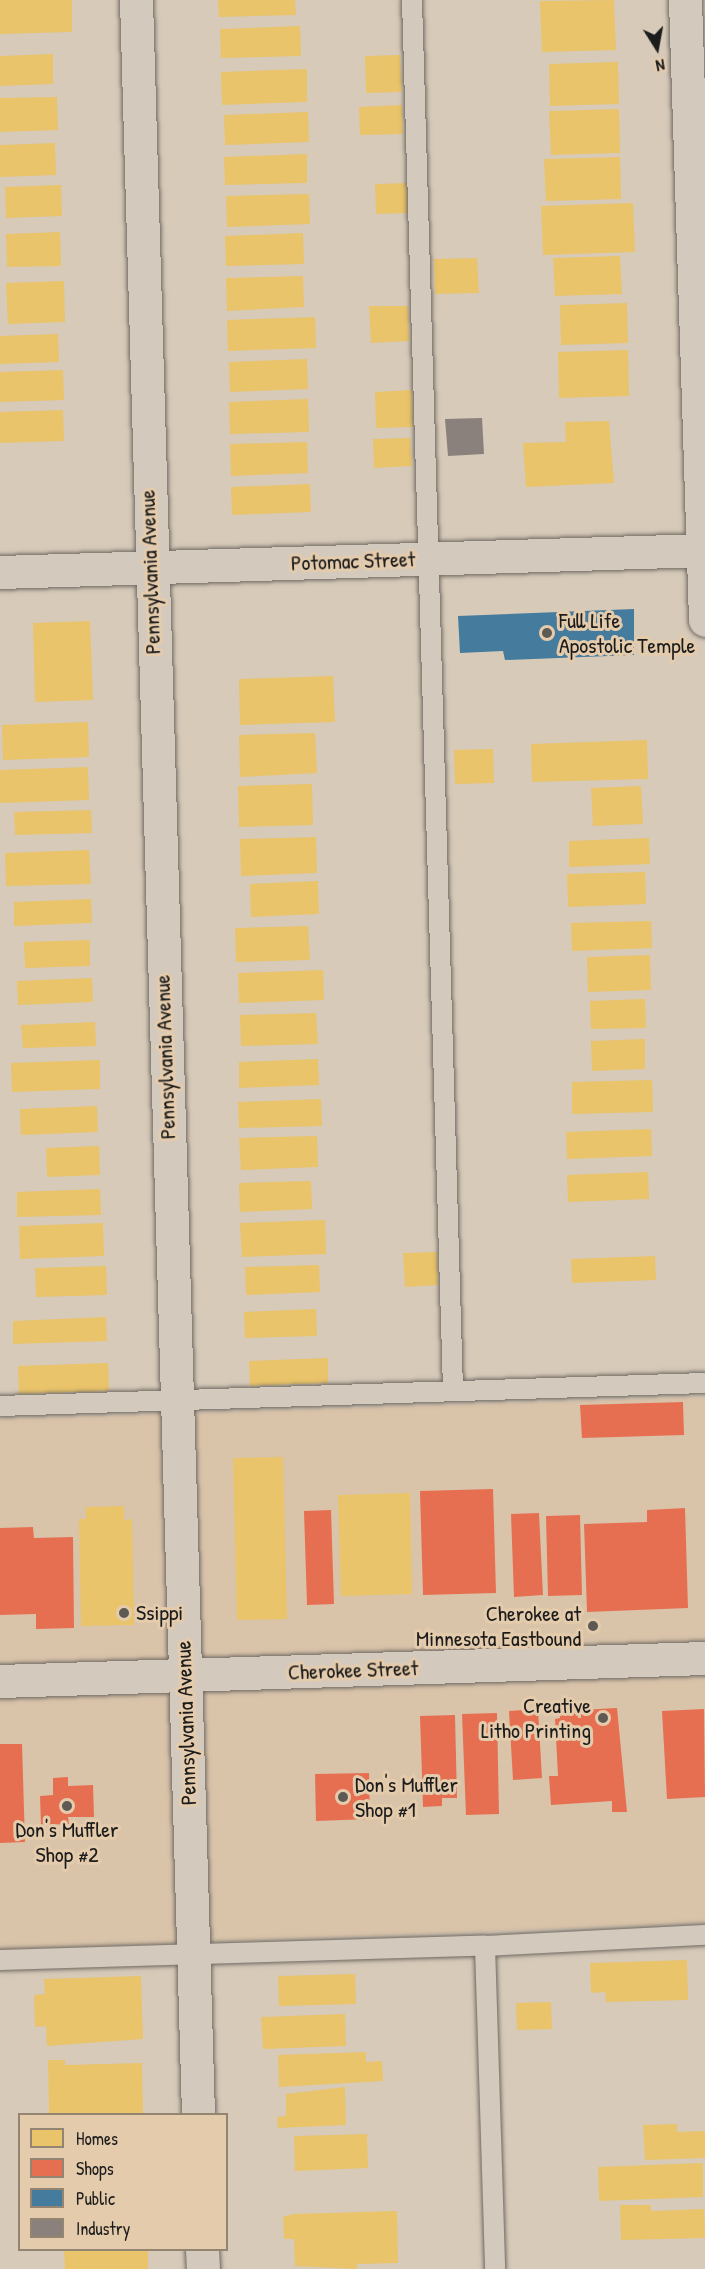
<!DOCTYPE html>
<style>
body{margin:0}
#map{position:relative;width:705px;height:2269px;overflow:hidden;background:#d7cab9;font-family:"Patrick Hand",sans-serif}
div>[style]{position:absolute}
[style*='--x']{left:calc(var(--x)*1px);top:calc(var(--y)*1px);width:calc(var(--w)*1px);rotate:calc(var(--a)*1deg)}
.built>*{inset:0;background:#d9c4aa}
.homes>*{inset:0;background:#e9c46a}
.shops>*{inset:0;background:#e76f51}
.public>*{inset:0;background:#457b9d}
.industry>*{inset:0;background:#8a817c}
.roads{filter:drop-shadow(0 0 2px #706a63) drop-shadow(0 0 2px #706a63)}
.service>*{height:20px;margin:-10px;padding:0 10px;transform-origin:10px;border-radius:10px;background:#d3c9bd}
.minor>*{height:33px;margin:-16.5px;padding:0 16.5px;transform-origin:16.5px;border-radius:16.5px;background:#d3c9bd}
.tertiary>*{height:33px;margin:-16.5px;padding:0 16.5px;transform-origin:16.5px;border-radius:16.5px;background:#d3c9bd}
.dots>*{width:16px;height:16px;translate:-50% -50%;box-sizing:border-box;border:3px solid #e4cbac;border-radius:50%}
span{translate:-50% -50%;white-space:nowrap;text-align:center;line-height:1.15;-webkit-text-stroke:6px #e4cbac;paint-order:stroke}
.street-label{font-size:22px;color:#1c1c1c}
.poi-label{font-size:22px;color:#1c1c1c}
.left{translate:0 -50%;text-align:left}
.right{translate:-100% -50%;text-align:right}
.legend{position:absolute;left:18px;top:2113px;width:210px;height:138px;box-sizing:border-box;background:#e4cbac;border:2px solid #948572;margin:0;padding:8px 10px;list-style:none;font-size:18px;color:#1c1c1c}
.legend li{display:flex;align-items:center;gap:12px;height:30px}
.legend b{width:30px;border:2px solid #948572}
.north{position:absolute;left:627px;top:18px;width:60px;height:60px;-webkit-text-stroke:4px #e4cbac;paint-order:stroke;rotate:169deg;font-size:16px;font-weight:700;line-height:24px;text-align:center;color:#1c1c1c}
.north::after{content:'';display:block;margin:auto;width:21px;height:27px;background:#1c1c1c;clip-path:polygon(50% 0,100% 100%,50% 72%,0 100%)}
</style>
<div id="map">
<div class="built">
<i style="clip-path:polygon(705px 1397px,705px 1923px,0 1950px,0 1419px)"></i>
</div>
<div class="homes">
<i style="clip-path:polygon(0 0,72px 0,72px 32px,0 34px)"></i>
<i style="clip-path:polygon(218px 0,295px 0,296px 15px,219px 17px)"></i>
<i style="clip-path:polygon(614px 0,616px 50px,542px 52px,540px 1px)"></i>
<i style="clip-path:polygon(300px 26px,301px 56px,221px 58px,220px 29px)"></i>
<i style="clip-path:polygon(53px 54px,53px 84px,0 86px,0 56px)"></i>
<i style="clip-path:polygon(400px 55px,402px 92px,366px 93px,365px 56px)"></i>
<i style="clip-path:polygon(618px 62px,619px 104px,550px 106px,549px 64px)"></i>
<i style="clip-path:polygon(307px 69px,307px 102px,222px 105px,221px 72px)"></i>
<i style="clip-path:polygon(57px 97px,58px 130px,0 132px,0 98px)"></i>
<i style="clip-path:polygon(402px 105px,403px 134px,360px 135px,359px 107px)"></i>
<i style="clip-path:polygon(619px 109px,620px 153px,551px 155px,549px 111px)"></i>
<i style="clip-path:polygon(308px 112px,309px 142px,225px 145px,224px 115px)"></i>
<i style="clip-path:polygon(55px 143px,56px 175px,0 177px,0 145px)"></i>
<i style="clip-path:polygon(307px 154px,307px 183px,225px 185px,224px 157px)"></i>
<i style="clip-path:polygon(620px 157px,621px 199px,546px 201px,544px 159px)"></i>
<i style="clip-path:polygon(409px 183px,410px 213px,376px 214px,375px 184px)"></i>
<i style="clip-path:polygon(61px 185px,62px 216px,6px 218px,5px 187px)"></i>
<i style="clip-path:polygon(309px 194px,310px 224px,227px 227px,226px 196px)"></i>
<i style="clip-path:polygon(633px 203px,635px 252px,543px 255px,541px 206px)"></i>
<i style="clip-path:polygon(60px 232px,61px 266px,7px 267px,6px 234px)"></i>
<i style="clip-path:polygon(303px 233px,304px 264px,226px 266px,225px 236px)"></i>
<i style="clip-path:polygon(620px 256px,622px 294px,555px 296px,553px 258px)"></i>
<i style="clip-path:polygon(477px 258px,479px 293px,435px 294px,434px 259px)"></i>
<i style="clip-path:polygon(303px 276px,304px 307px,227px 311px,226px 278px)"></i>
<i style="clip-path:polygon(64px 281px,65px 322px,8px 324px,6px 283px)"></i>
<i style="clip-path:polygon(627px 303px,628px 343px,561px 345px,560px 305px)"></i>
<i style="clip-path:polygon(369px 306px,408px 306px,409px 341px,371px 343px)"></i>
<i style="clip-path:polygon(315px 317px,316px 348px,228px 351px,227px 320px)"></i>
<i style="clip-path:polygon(58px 334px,59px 362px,0 364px,0 336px)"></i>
<i style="clip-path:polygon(628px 350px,629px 396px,559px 398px,558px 352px)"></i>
<i style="clip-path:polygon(307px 359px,308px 389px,230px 392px,229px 362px)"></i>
<i style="clip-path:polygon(63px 370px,64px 400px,0 402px,0 372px)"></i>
<i style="clip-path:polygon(412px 390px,413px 427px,376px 428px,375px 392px)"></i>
<i style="clip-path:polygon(308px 399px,309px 432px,230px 434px,229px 402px)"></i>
<i style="clip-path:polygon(63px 410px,64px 441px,0 443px,0 412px)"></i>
<i style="clip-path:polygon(609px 421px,614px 483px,526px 487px,523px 443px,566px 442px,565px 422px)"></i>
<i style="clip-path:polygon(410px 438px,412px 466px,374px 468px,373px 439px)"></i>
<i style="clip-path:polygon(307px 442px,308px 473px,231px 476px,230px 444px)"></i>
<i style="clip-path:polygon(310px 484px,311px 512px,232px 515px,231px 487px)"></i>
<i style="clip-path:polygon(90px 621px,93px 700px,35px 702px,33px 623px)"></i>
<i style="clip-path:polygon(333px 676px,335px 722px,240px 725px,239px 679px)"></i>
<i style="clip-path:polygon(88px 722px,89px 757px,3px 760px,2px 725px)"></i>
<i style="clip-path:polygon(315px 733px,317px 773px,240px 777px,239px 735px)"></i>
<i style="clip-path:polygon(647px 740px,648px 779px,532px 782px,531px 744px)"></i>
<i style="clip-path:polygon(493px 749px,494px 783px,455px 784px,454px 750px)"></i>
<i style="clip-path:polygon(88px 767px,89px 800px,0 803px,0 770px)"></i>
<i style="clip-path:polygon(312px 784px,313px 825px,239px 827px,238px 786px)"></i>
<i style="clip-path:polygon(641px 786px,643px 824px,593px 826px,591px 788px)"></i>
<i style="clip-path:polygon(91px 810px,92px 833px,15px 835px,14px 812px)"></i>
<i style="clip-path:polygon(316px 837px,317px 873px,241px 876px,240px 839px)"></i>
<i style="clip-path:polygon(649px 838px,650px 864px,569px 867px,569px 841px)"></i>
<i style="clip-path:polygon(89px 850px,91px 884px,6px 886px,5px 853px)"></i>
<i style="clip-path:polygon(645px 872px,646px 904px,568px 907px,567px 874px)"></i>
<i style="clip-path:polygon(318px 881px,319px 914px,251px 917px,250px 884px)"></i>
<i style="clip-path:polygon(91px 899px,92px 923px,14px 926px,14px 902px)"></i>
<i style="clip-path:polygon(651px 921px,652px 948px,572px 951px,571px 923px)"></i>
<i style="clip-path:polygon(308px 926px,310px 960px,236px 962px,235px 928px)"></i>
<i style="clip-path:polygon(90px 940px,90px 966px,25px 968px,24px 942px)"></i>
<i style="clip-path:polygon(650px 955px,651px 990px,588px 992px,587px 957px)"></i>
<i style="clip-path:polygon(323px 970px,324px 1000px,239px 1003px,238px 973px)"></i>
<i style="clip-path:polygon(92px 978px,93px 1002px,18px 1005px,17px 981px)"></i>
<i style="clip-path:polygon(645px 999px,646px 1028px,591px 1029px,590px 1001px)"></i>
<i style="clip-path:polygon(316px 1013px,318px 1044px,241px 1046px,240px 1015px)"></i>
<i style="clip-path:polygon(95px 1022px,96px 1046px,23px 1048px,21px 1025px)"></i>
<i style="clip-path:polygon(645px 1039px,645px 1069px,592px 1071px,591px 1041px)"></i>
<i style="clip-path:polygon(318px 1059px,319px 1085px,239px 1088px,239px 1062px)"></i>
<i style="clip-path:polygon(100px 1060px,100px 1089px,12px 1092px,11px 1063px)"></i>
<i style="clip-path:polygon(652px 1080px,653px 1112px,572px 1114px,572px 1082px)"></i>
<i style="clip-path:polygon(321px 1099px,322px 1126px,239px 1128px,238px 1102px)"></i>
<i style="clip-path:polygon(97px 1106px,98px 1132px,21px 1135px,20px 1109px)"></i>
<i style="clip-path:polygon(651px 1129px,652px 1156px,567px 1159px,566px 1132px)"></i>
<i style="clip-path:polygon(317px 1136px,318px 1167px,241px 1170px,239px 1138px)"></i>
<i style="clip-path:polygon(99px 1146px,100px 1175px,47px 1177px,46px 1148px)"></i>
<i style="clip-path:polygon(648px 1172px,649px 1199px,568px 1202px,567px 1175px)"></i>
<i style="clip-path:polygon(311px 1181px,312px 1209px,240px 1212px,239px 1183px)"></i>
<i style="clip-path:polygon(100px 1189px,101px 1215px,17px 1217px,17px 1192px)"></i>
<i style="clip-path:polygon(325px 1220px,326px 1254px,242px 1257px,240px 1223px)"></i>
<i style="clip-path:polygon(103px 1223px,104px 1256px,20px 1259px,19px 1226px)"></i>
<i style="clip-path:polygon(437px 1252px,438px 1285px,405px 1287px,403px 1253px)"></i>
<i style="clip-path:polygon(655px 1256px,656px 1280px,572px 1283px,571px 1259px)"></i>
<i style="clip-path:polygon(319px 1265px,320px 1292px,246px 1295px,245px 1267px)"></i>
<i style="clip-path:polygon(106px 1266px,107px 1295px,36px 1297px,35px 1268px)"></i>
<i style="clip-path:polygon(316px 1309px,317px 1336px,245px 1338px,244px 1312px)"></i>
<i style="clip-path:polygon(106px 1317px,107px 1341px,13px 1344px,13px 1321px)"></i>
<i style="clip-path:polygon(328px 1358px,328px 1383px,250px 1386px,249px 1361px)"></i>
<i style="clip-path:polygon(108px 1363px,109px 1391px,19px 1394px,18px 1366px)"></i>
<i style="clip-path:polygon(283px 1457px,287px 1619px,237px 1620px,233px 1458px)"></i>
<i style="clip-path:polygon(410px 1493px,412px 1594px,341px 1596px,338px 1495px)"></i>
<i style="clip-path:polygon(124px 1506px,124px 1520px,132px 1519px,134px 1625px,81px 1626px,79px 1519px,86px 1519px,86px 1507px)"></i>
<i style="clip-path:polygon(687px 1960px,688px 2000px,606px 2002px,605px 1992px,591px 1993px,590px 1963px)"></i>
<i style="clip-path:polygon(355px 1974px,356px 2004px,279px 2006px,278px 1976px)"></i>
<i style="clip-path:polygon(141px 1976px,143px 2039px,47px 2046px,46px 2026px,35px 2027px,34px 1995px,45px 1994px,44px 1979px)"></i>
<i style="clip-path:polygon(551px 2002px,552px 2029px,517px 2030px,516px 2003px)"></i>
<i style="clip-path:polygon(345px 2014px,346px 2046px,263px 2049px,261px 2017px)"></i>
<i style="clip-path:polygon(366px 2052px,366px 2062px,382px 2061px,383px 2081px,279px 2087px,278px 2055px)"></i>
<i style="clip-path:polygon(48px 2060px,65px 2060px,65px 2065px,142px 2063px,143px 2114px,49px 2114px)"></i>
<i style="clip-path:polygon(345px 2087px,346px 2125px,278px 2128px,277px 2117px,286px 2116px,286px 2094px)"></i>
<i style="clip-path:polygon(677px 2124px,677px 2132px,705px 2131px,705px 2158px,645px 2160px,643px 2125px)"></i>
<i style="clip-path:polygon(367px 2134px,368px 2168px,295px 2171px,294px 2136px)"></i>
<i style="clip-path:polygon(703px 2163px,703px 2197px,599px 2201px,598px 2167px)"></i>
<i style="clip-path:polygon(620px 2205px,651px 2205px,651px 2211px,704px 2209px,705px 2238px,621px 2240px)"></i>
<i style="clip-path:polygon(397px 2211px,398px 2263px,357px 2264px,357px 2269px,295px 2266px,294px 2239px,284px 2239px,283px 2217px,293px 2214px)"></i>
<i style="clip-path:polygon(64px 2250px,148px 2250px,148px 2269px,65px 2269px)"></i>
</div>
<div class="shops">
<i style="clip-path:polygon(683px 1402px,684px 1435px,582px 1438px,580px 1405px)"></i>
<i style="clip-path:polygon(493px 1489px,496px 1593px,423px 1595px,420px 1491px)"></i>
<i style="clip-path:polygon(685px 1508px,688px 1608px,587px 1612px,584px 1524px,647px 1522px,647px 1510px)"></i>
<i style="clip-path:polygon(331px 1510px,334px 1604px,307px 1605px,304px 1511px)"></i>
<i style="clip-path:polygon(539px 1513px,543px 1595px,514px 1597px,511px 1514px)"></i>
<i style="clip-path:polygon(580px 1515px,582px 1595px,548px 1596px,546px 1516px)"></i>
<i style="clip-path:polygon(33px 1527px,34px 1538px,73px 1537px,74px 1628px,36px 1629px,36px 1614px,0 1615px,0 1528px)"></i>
<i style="clip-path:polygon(577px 1707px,578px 1718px,581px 1718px,581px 1710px,617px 1708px,627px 1812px,612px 1812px,612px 1801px,551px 1805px,549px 1776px,558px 1776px,555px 1719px,560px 1718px,559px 1708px)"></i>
<i style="clip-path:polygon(538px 1709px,542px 1778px,513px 1780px,509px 1711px)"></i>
<i style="clip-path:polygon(704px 1709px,705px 1797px,667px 1799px,662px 1711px)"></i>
<i style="clip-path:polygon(497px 1713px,499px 1814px,466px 1815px,462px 1714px)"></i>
<i style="clip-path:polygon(455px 1715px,457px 1798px,442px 1798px,442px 1806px,423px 1807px,420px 1716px)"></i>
<i style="clip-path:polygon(0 1744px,22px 1744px,25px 1842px,0 1843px)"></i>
<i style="clip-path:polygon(369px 1773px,370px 1819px,316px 1821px,315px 1774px)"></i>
<i style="clip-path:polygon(68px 1777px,68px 1786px,93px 1785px,94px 1817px,68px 1817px,69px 1824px,41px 1825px,40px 1796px,53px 1795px,53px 1778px)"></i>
</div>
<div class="public">
<i style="clip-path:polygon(634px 609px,634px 655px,505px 660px,503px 651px,460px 653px,458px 616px)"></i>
</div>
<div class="industry">
<i style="clip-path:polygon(482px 418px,484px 454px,448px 456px,445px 419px)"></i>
</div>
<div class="roads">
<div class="service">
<i style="--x:412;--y:0;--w:1392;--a:88.31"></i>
<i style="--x:0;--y:1406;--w:705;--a:-1.87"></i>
<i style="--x:485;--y:1946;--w:323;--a:88.2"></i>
<i style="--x:0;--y:1960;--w:485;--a:-1.7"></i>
<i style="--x:485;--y:1946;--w:220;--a:-2.9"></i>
</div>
<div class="minor">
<i style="--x:136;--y:0;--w:2115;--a:88.32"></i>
<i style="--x:685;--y:0;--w:620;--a:88.15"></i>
<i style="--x:0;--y:572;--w:705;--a:-1.79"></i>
<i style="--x:202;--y:2250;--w:19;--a:87"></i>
</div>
<div class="tertiary">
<i style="--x:0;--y:1681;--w:705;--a:-1.87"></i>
</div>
</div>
<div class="dots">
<i style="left:547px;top:633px;background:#5d5953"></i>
<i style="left:124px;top:1613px;background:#5d5953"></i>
<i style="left:593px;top:1626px;background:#5d5953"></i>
<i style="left:603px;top:1718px;background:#5d5953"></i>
<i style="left:343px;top:1797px;background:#5d5953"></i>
<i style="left:67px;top:1806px;background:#5d5953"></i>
</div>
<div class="street-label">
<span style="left:353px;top:561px;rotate:-2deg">Potomac Street</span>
<span style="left:150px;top:572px;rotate:-92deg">Pennsylvania Avenue</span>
<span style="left:165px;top:1057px;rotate:-92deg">Pennsylvania Avenue</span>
<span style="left:353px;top:1670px;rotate:-2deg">Cherokee Street</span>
<span style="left:186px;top:1723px;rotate:-92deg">Pennsylvania Avenue</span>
</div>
<div class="poi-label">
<span class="left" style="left:559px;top:633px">Full Life<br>Apostolic Temple</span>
<span class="left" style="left:136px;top:1613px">Ssippi</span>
<span class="right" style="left:581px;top:1626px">Cherokee at<br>Minnesota Eastbound</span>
<span class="right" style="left:591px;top:1718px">Creative<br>Litho Printing</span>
<span class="left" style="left:355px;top:1797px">Don's Muffler<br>Shop #1</span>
<span style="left:67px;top:1842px">Don's Muffler<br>Shop #2</span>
</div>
<ul class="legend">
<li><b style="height:16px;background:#e9c46a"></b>Homes</li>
<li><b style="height:16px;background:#e76f51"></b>Shops</li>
<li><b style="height:16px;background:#457b9d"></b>Public</li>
<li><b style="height:16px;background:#8a817c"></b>Industry</li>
</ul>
<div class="north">N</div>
</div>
